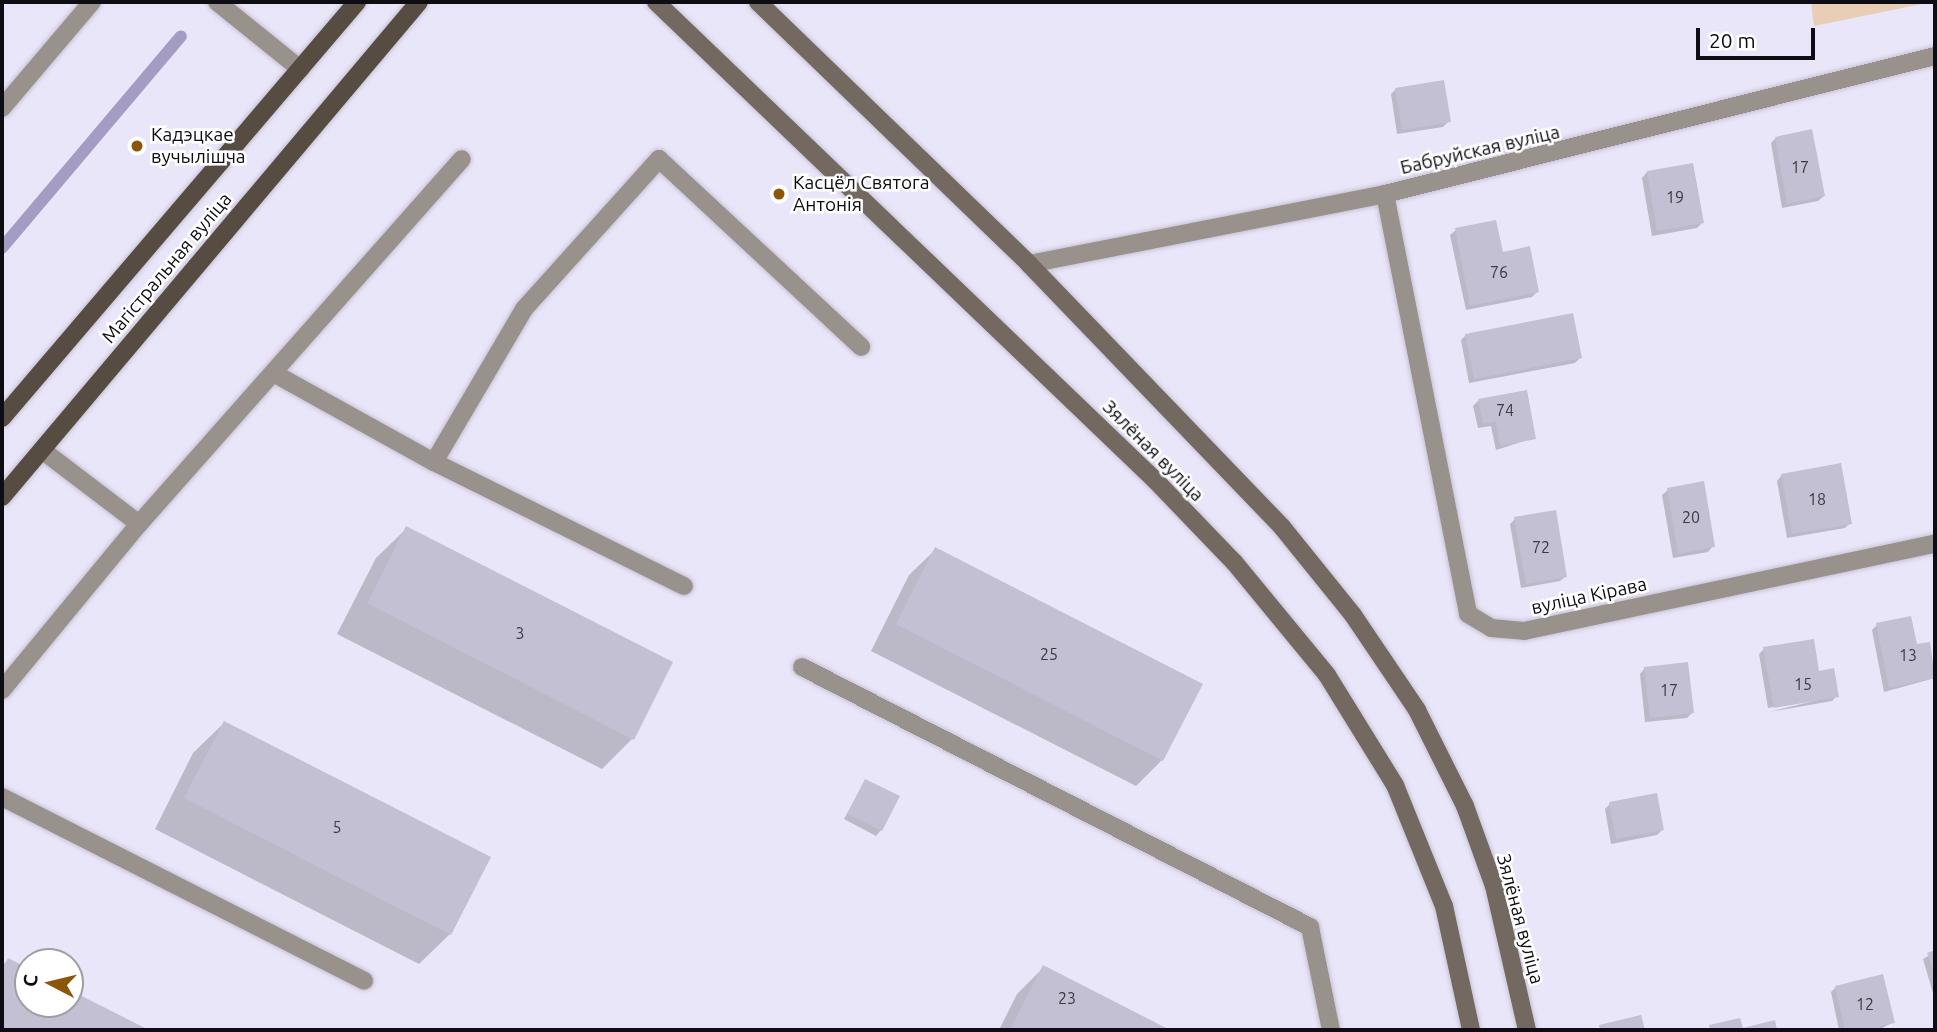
<!DOCTYPE html>
<meta charset="utf-8">
<style>
body{margin:0}
#map{position:relative;width:1937px;height:1032px;overflow:hidden;background:#eae6fa;font-family:Ubuntu,sans-serif}
div>[style]{position:absolute}
[style*='--x']{left:calc(var(--x)*1px);top:calc(var(--y)*1px);width:calc(var(--w)*1px);rotate:calc(var(--a)*1deg)}
.green>*{inset:0;background:#e8ceb4}
.shadow>*{inset:0;background:#0003}
.stream>*{height:12px;margin:-6px;padding:0 6px;transform-origin:6px;border-radius:6px;background:#a49cc2}
.building>*{inset:0;background:#c3c0d3}
.roads{filter:drop-shadow(0 0 2px #c7c3d5) drop-shadow(0 0 2px #c7c3d5)}
.lane>*{height:18px;margin:-9px;padding:0 9px;transform-origin:9px;border-radius:9px;background:#99928c}
.street>*{height:18px;margin:-9px;padding:0 9px;transform-origin:9px;border-radius:9px;background:#99928c}
.secondary>*{height:18px;margin:-9px;padding:0 9px;transform-origin:9px;border-radius:9px;background:#736960}
.primary>*{height:18px;margin:-9px;padding:0 9px;transform-origin:9px;border-radius:9px;background:#574c42}
.dots>*{width:19px;height:19px;translate:-50% -50%;box-sizing:border-box;border:4px solid #fff;border-radius:50%}
span{translate:-50% -50%;white-space:nowrap;text-align:center;line-height:1.15;-webkit-text-stroke:5px #fff;paint-order:stroke}
.number-label{font-size:16px;color:#3b3a43}
.number-label span{-webkit-text-stroke-width:0}
.poi-label{font-size:19px;color:#0e0d13}
.left{translate:0 -50%;text-align:left}
.street-label{font-size:19px;color:#0e0d13}
.frame{position:absolute;inset:0;border:4px solid #0e0d13;pointer-events:none}
.north{position:absolute;left:14px;top:948px;width:70px;height:70px;box-sizing:border-box;background:#fff;border:2px solid #9f9ea1;border-radius:50%;rotate:277deg;font-size:19px;font-weight:700;line-height:28px;text-align:center;color:#0e0d13}
.north::after{content:'';display:block;margin:auto;width:24px;height:32px;background:#8c5608;clip-path:polygon(50% 0,100% 100%,50% 72%,0 100%)}
.scale{position:absolute;left:1696px;top:28px;width:119px;height:32px;box-sizing:border-box;border:4px solid #0e0d13;border-top:0;padding-left:9px;font-size:21px;line-height:24px;white-space:nowrap;color:#0e0d13;-webkit-text-stroke:5px #fff;paint-order:stroke}
</style>
<div id="map">
<div class="green">
<i style="clip-path:polygon(1811px 2px,1932px 2px,1814px 26px)"></i>
</div>
<div class="shadow">
<i style="clip-path:polygon(1396px 89px,1449px 121px,1443px 127px,1397px 134px,1391px 94px)"></i>
<i style="clip-path:polygon(1776px 138px,1824px 196px,1818px 201px,1782px 208px,1771px 143px)"></i>
<i style="clip-path:polygon(1647px 172px,1702px 223px,1697px 228px,1652px 236px,1642px 178px)"></i>
<i style="clip-path:polygon(1456px 230px,1537px 292px,1532px 297px,1466px 310px,1450px 235px)"></i>
<i style="clip-path:polygon(1466px 335px,1580px 358px,1575px 363px,1469px 383px,1461px 340px)"></i>
<i style="clip-path:polygon(1479px 400px,1534px 438px,1496px 450px,1491px 426px,1478px 428px,1473px 406px)"></i>
<i style="clip-path:polygon(1782px 475px,1850px 523px,1845px 528px,1787px 538px,1777px 481px)"></i>
<i style="clip-path:polygon(1668px 490px,1713px 546px,1708px 552px,1673px 558px,1662px 495px)"></i>
<i style="clip-path:polygon(1515px 519px,1566px 576px,1560px 581px,1521px 588px,1510px 524px)"></i>
<i style="clip-path:polygon(407px 528px,632px 739px,602px 769px,337px 634px,376px 558px)"></i>
<i style="clip-path:polygon(936px 549px,1162px 760px,1136px 786px,871px 651px,909px 575px)"></i>
<i style="clip-path:polygon(1877px 625px,1915px 647px,1929px 644px,1935px 678px,1884px 692px,1872px 630px)"></i>
<i style="clip-path:polygon(1764px 649px,1818px 673px,1837px 696px,1832px 701px,1769px 712px,1834px 696px,1768px 708px,1759px 654px)"></i>
<i style="clip-path:polygon(1645px 668px,1692px 713px,1687px 718px,1645px 722px,1640px 674px)"></i>
<i style="clip-path:polygon(224px 723px,450px 934px,419px 964px,155px 829px,193px 753px)"></i>
<i style="clip-path:polygon(865px 781px,881px 830px,876px 836px,844px 819px)"></i>
<i style="clip-path:polygon(1610px 804px,1662px 830px,1657px 835px,1611px 844px,1605px 809px)"></i>
<i style="clip-path:polygon(1935px 952px,1935px 1000px,1923px 959px)"></i>
<i style="clip-path:polygon(8px 960px,28px 970px,28px 1004px,70px 1004px,70px 992px,145px 1030px,2px 1030px,2px 966px)"></i>
<i style="clip-path:polygon(1044px 967px,1166px 1030px,999px 1030px,1017px 994px)"></i>
<i style="clip-path:polygon(1836px 987px,1893px 1022px,1879px 1030px,1839px 1030px,1831px 992px)"></i>
</div>
<div class="stream">
<i style="--x:2;--y:248;--w:277;--a:-49.8"></i>
</div>
<div class="building">
<i style="clip-path:polygon(1444px 80px,1451px 122px,1402px 130px,1395px 88px)"></i>
<i style="clip-path:polygon(1812px 129px,1825px 196px,1787px 204px,1775px 137px)"></i>
<i style="clip-path:polygon(1693px 163px,1704px 223px,1657px 231px,1647px 171px)"></i>
<i style="clip-path:polygon(1496px 220px,1503px 252px,1530px 246px,1539px 292px,1470px 306px,1455px 228px)"></i>
<i style="clip-path:polygon(1573px 313px,1582px 358px,1474px 379px,1465px 334px)"></i>
<i style="clip-path:polygon(1527px 390px,1536px 439px,1500px 446px,1496px 421px,1483px 424px,1478px 399px)"></i>
<i style="clip-path:polygon(1841px 463px,1852px 524px,1792px 534px,1781px 474px)"></i>
<i style="clip-path:polygon(1704px 481px,1715px 547px,1678px 554px,1667px 488px)"></i>
<i style="clip-path:polygon(1556px 510px,1567px 577px,1526px 584px,1514px 517px)"></i>
<i style="clip-path:polygon(406px 526px,673px 662px,634px 740px,367px 603px)"></i>
<i style="clip-path:polygon(935px 547px,1203px 684px,1163px 761px,896px 624px)"></i>
<i style="clip-path:polygon(1911px 616px,1917px 644px,1930px 642px,1935px 678px,1889px 688px,1876px 623px)"></i>
<i style="clip-path:polygon(1814px 639px,1819px 671px,1834px 668px,1839px 697px,1774px 708px,1763px 647px)"></i>
<i style="clip-path:polygon(1688px 662px,1694px 713px,1650px 718px,1644px 667px)"></i>
<i style="clip-path:polygon(224px 721px,491px 857px,451px 935px,184px 798px)"></i>
<i style="clip-path:polygon(865px 779px,900px 796px,882px 831px,847px 814px)"></i>
<i style="clip-path:polygon(1657px 793px,1664px 830px,1616px 839px,1609px 802px)"></i>
<i style="clip-path:polygon(1935px 950px,1935px 977px,1927px 953px)"></i>
<i style="clip-path:polygon(8px 958px,28px 968px,28px 1004px,70px 1004px,70px 990px,149px 1030px,2px 1030px,2px 970px)"></i>
<i style="clip-path:polygon(1043px 965px,1170px 1030px,1010px 1030px)"></i>
<i style="clip-path:polygon(1883px 974px,1895px 1023px,1880px 1026px,1881px 1030px,1845px 1030px,1835px 986px)"></i>
<i style="clip-path:polygon(1641px 1015px,1645px 1030px,1600px 1030px,1599px 1025px)"></i>
<i style="clip-path:polygon(1740px 1018px,1743px 1028px,1775px 1020px,1777px 1030px,1710px 1030px,1709px 1025px)"></i>
</div>
<div class="roads">
<div class="lane">
<i style="--x:275;--y:374;--w:182;--a:29"></i>
<i style="--x:434;--y:462;--w:279;--a:26.4"></i>
<i style="--x:42;--y:450;--w:122;--a:37.3"></i>
<i style="--x:434;--y:462;--w:178;--a:-59.5"></i>
<i style="--x:524;--y:309;--w:202;--a:-48"></i>
<i style="--x:659;--y:159;--w:276;--a:42.9"></i>
<i style="--x:802;--y:667;--w:571;--a:27.1"></i>
<i style="--x:1310;--y:927;--w:105;--a:78.5"></i>
<i style="--x:2;--y:690;--w:215;--a:-50.5"></i>
<i style="--x:139;--y:524;--w:487;--a:-48.5"></i>
<i style="--x:2;--y:797;--w:406;--a:26.9"></i>
</div>
<div class="street">
<i style="--x:217;--y:2;--w:107;--a:38.9"></i>
<i style="--x:2;--y:108;--w:139;--a:-49.7"></i>
<i style="--x:1385;--y:194;--w:428;--a:78.8"></i>
<i style="--x:1468;--y:614;--w:27;--a:31"></i>
<i style="--x:1491;--y:628;--w:33;--a:5"></i>
<i style="--x:1524;--y:631;--w:420;--a:-12"></i>
<i style="--x:1029;--y:264;--w:363;--a:-11.1"></i>
<i style="--x:1385;--y:194;--w:567;--a:-14.09"></i>
</div>
<div class="secondary">
<i style="--x:656;--y:2;--w:691;--a:43.77"></i>
<i style="--x:1155;--y:480;--w:114;--a:46.1"></i>
<i style="--x:1234;--y:562;--w:146;--a:50.5"></i>
<i style="--x:1327;--y:675;--w:129;--a:58.3"></i>
<i style="--x:1395;--y:785;--w:131;--a:68"></i>
<i style="--x:1444;--y:906;--w:127;--a:77.7"></i>
<i style="--x:758;--y:2;--w:377;--a:44"></i>
<i style="--x:1029;--y:264;--w:365;--a:46.1"></i>
<i style="--x:1282;--y:527;--w:113;--a:51.1"></i>
<i style="--x:1353;--y:615;--w:115;--a:56"></i>
<i style="--x:1417;--y:710;--w:107;--a:63.4"></i>
<i style="--x:1465;--y:806;--w:85;--a:70.1"></i>
<i style="--x:1494;--y:886;--w:148;--a:77.1"></i>
</div>
<div class="primary">
<i style="--x:2;--y:418;--w:547;--a:-49.52"></i>
<i style="--x:2;--y:497;--w:647;--a:-49.89"></i>
</div>
</div>
<div class="dots">
<i style="left:137px;top:146px;background:#8c5608"></i>
<i style="left:779px;top:194px;background:#8c5608"></i>
</div>
<div class="number-label">
<span style="left:1800px;top:167px">17</span>
<span style="left:1675px;top:197px">19</span>
<span style="left:1499px;top:272px">76</span>
<span style="left:1505px;top:410px">74</span>
<span style="left:1817px;top:499px">18</span>
<span style="left:1691px;top:517px">20</span>
<span style="left:1541px;top:547px">72</span>
<span style="left:520px;top:633px">3</span>
<span style="left:1049px;top:654px">25</span>
<span style="left:1908px;top:655px">13</span>
<span style="left:1803px;top:684px">15</span>
<span style="left:1669px;top:690px">17</span>
<span style="left:337px;top:827px">5</span>
<span style="left:1067px;top:998px">23</span>
<span style="left:1865px;top:1004px">12</span>
</div>
<div class="poi-label">
<span class="left" style="left:151px;top:146px">Кадэцкае<br>вучылішча</span>
<span class="left" style="left:793px;top:194px">Касцёл Святога<br>Антонія</span>
</div>
<div class="street-label">
<span style="left:1480px;top:150px;rotate:-13deg">Бабруйская вуліца</span>
<span style="left:167px;top:268px;rotate:-50deg">Магістральная вуліца</span>
<span style="left:1153px;top:451px;rotate:45deg">Зялёная вуліца</span>
<span style="left:1589px;top:596px;rotate:-12deg">вуліца Кірава</span>
<span style="left:1520px;top:919px;rotate:75deg">Зялёная вуліца</span>
</div>
<div class="frame"></div>
<div class="north">С</div>
<div class="scale">20 m</div>
</div>
